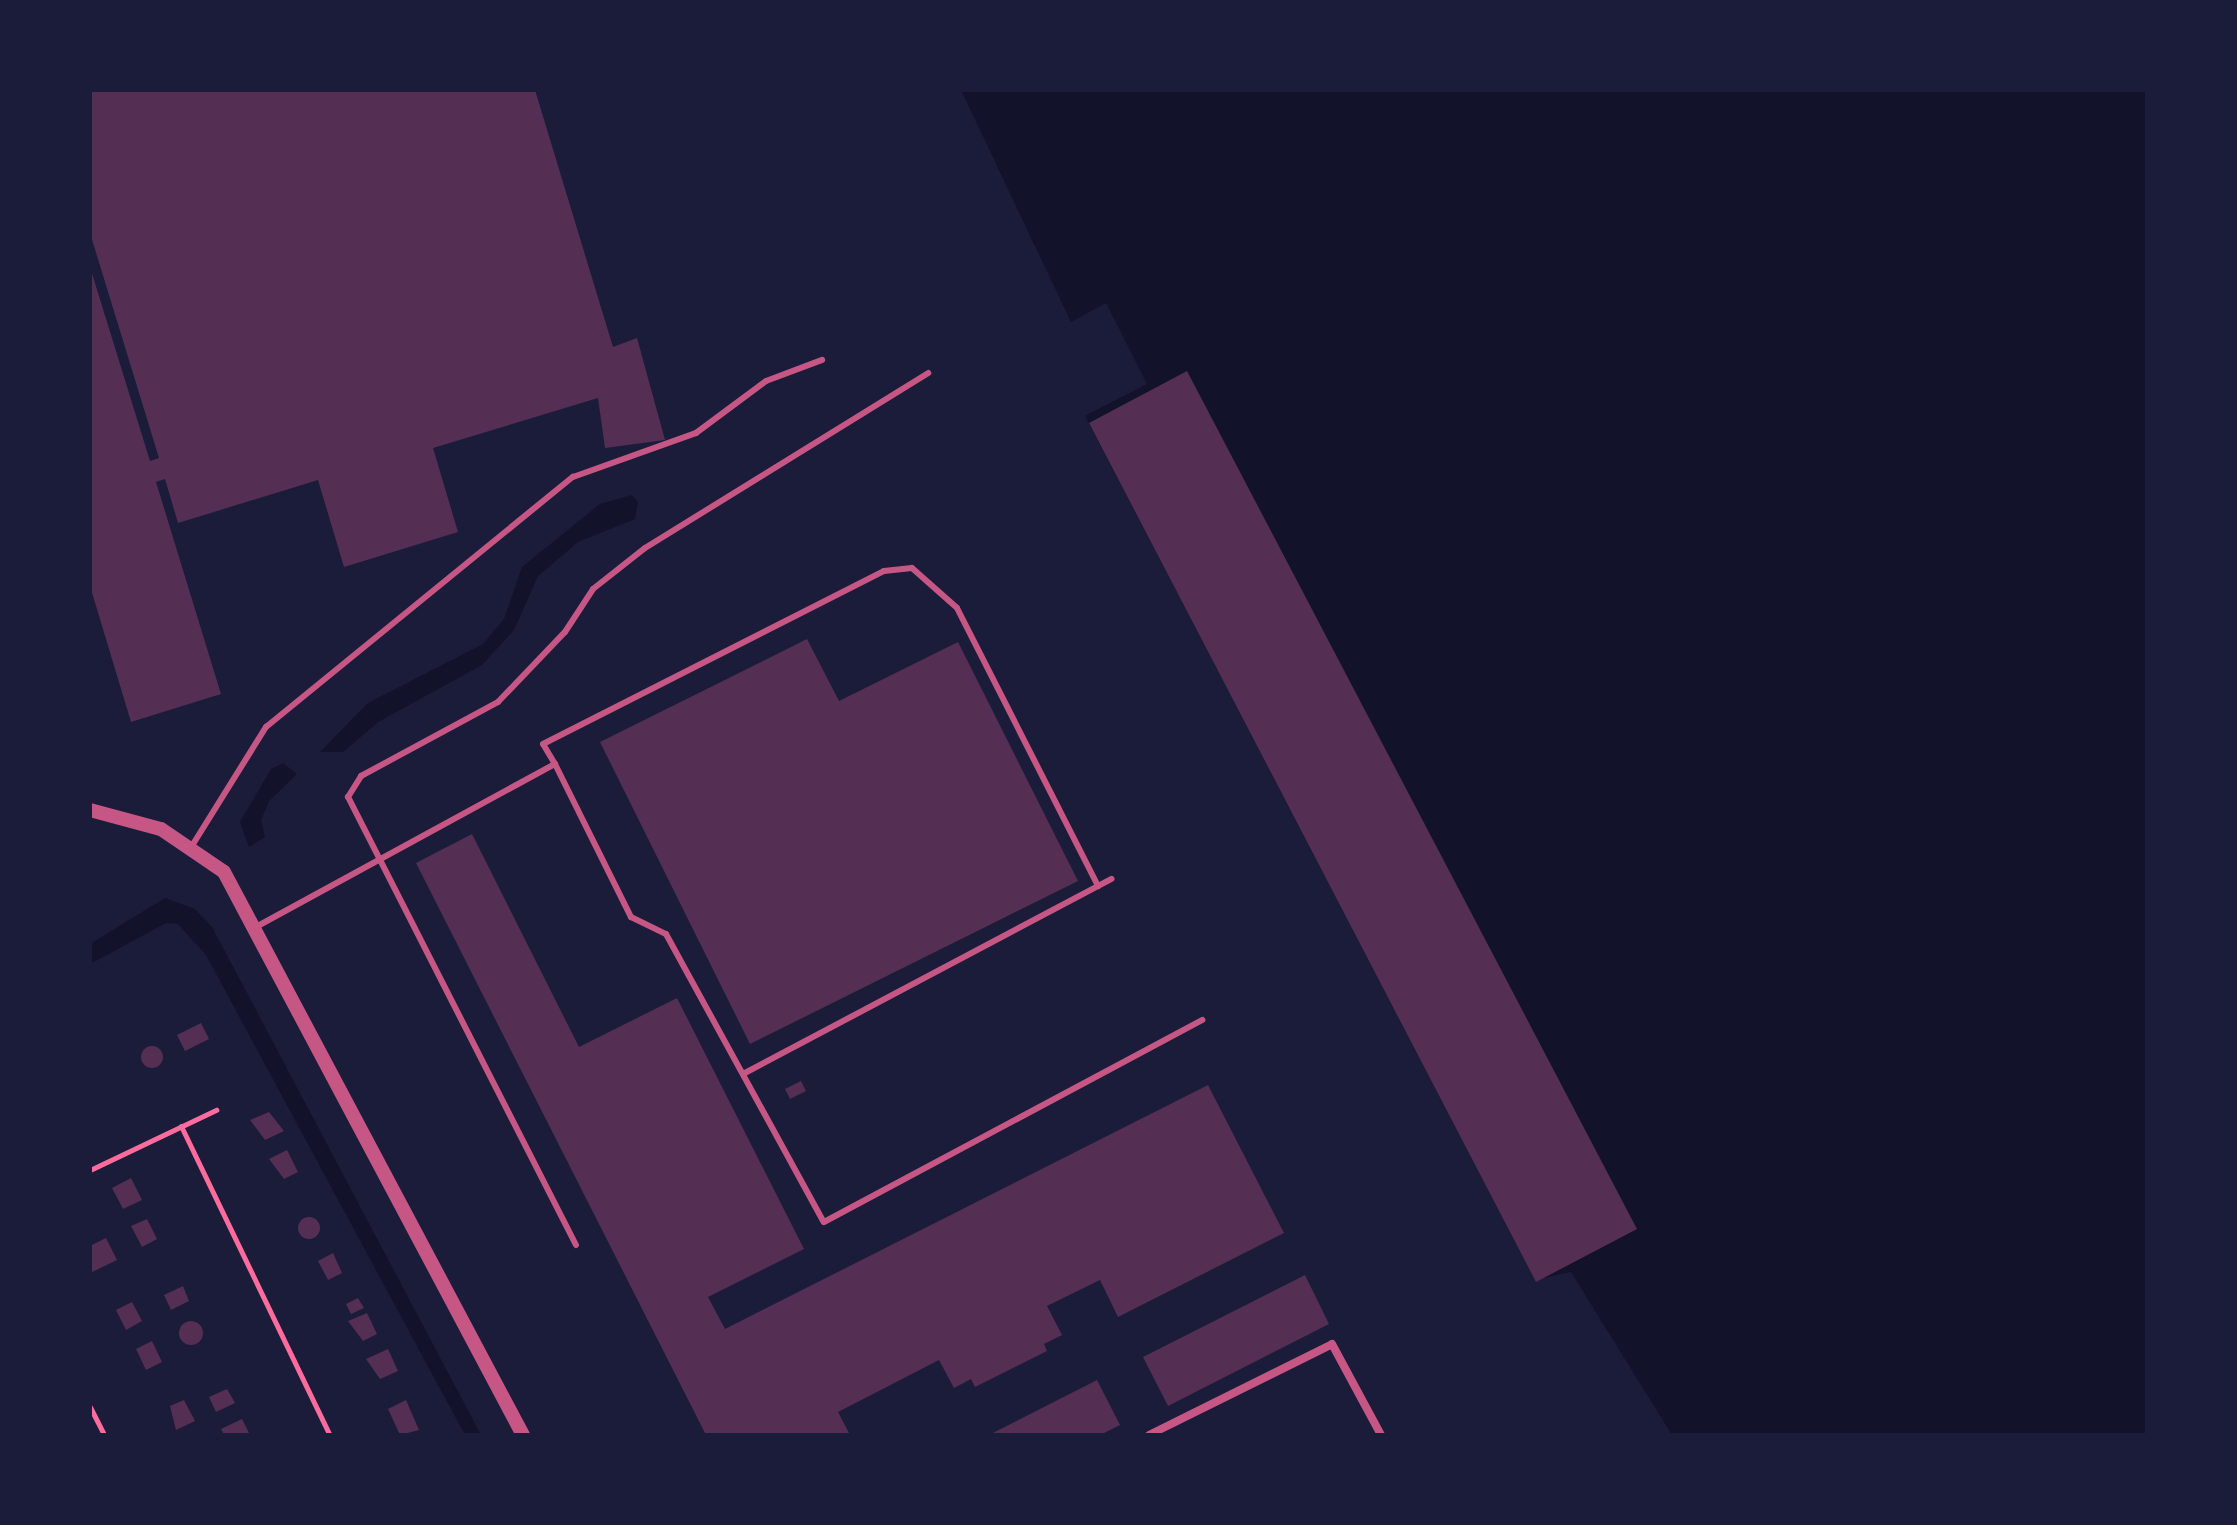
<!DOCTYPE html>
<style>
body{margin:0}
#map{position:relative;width:2237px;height:1525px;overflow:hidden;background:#1b1b3a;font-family:"IBM Plex Sans",sans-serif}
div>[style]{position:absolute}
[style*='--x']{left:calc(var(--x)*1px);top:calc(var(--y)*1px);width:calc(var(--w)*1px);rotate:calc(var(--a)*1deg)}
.water>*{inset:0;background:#12122b}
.building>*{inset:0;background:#542f53}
.round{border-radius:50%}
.path>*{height:5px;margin:-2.5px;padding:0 2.5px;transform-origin:2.5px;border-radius:2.5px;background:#ff6b9d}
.service>*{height:6px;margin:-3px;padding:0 3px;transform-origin:3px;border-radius:3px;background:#c65784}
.minor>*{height:8px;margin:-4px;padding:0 4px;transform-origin:4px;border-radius:4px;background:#c65784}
.tertiary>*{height:14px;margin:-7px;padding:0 7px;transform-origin:7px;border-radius:7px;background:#c65784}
span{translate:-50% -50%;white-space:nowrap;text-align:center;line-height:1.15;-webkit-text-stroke:6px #1b1b3a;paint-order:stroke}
.frame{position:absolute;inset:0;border:92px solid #1b1b3a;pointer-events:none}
</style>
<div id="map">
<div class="water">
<i style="clip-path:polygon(961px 90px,2147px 90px,2147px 1435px,1672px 1435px,1571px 1272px,1535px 1280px,1085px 416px,1147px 384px,1106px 303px,1071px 322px)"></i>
<i style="clip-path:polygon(632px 495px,638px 502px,635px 519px,578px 542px,538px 576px,514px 630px,482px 665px,378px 722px,343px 752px,320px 752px,368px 703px,483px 644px,504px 619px,522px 567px,600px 504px)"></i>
<i style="clip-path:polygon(283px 763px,297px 774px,269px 801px,261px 820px,265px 837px,249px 847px,240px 822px,271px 769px)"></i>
<i style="clip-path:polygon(165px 898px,195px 909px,212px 927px,481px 1435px,465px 1435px,206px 955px,178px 924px,166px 923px,90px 964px,90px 944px)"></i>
</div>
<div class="building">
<i style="clip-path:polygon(90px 90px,535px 90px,613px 347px,637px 338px,665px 440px,605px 448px,598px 398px,433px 448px,458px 532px,344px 567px,318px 480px,178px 523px,165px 479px,156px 482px,221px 694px,131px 722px,90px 586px,90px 267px,150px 461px,159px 458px,90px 233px)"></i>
<i style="clip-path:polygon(1187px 371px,1637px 1229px,1536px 1282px,1089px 423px)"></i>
<i style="clip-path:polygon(807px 639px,839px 701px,958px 642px,1078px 881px,750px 1044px,600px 742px)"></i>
<i style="clip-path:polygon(472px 834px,579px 1047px,677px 998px,804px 1249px,708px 1297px,725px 1329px,1208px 1085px,1284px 1233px,1118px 1317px,1100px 1280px,1047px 1306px,1062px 1335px,1044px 1344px,1047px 1351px,975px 1387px,971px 1379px,954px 1388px,939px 1360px,838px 1412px,850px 1435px,706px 1435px,416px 863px)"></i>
<i style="clip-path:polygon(201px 1023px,209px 1039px,185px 1051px,177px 1035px)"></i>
<i class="round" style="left:141px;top:1046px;width:22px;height:22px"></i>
<i style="clip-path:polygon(801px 1081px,806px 1091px,790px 1099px,785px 1089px)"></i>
<i style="clip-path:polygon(269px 1112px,284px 1131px,265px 1140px,250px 1120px)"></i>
<i style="clip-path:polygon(287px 1150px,298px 1172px,284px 1179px,269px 1159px)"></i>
<i style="clip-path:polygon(131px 1178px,142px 1200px,123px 1209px,112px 1188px)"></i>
<i class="round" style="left:298px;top:1217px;width:22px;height:22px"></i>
<i style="clip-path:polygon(147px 1219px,157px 1239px,142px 1247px,131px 1226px)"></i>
<i style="clip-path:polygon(106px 1238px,117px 1260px,90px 1273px,90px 1246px)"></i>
<i style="clip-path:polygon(333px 1253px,342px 1273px,328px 1280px,318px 1261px)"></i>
<i style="clip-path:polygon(1305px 1275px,1329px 1324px,1168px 1406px,1143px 1357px)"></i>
<i style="clip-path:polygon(183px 1286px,189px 1301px,171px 1310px,164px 1295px)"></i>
<i style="clip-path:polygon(358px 1298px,364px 1308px,351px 1314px,346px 1304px)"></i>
<i style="clip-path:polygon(132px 1302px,142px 1321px,126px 1330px,116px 1310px)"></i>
<i style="clip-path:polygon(367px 1313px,377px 1334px,363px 1341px,348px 1321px)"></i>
<i class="round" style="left:179px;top:1321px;width:24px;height:24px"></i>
<i style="clip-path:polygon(152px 1341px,162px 1362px,146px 1370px,136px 1349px)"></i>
<i style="clip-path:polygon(388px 1349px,398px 1371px,380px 1379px,366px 1359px)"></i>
<i style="clip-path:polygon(1097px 1380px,1120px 1425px,1100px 1435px,989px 1435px)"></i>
<i style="clip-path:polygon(227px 1389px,235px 1403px,216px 1412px,209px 1397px)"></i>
<i style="clip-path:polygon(184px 1400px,195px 1421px,176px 1430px,170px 1406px)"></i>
<i style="clip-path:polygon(406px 1400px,419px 1430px,400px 1435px,388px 1409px)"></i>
<i style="clip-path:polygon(242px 1419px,250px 1435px,224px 1435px,221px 1429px)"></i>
</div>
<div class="path">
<i style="--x:181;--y:1126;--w:343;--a:64.3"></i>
<i style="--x:90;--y:1170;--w:140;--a:-25.5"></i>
<i style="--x:90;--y:1407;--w:31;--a:63"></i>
</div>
<div class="service">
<i style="--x:555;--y:764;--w:23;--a:-121"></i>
<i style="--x:543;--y:744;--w:382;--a:-26.9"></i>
<i style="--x:884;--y:571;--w:28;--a:-6"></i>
<i style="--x:912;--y:568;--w:60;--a:41.6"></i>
<i style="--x:957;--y:608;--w:312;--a:63.1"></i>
<i style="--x:190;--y:849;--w:144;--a:-58.1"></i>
<i style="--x:266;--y:727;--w:396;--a:-39.2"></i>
<i style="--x:573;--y:477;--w:131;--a:-19.7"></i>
<i style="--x:696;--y:433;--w:87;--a:-36.6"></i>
<i style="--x:766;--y:381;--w:60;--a:-20.6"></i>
<i style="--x:254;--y:928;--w:343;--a:-28.6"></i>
<i style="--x:555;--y:764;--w:171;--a:63.6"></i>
<i style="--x:631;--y:917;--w:39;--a:26"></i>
<i style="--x:666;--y:934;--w:328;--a:61.3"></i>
<i style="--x:824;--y:1222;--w:429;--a:-28.1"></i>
<i style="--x:743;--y:1074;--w:417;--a:-27.9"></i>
<i style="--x:576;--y:1245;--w:503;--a:-116.97"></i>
<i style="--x:348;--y:797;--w:25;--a:-58"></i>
<i style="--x:361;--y:776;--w:156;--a:-28.4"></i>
<i style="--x:498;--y:702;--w:97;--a:-46.3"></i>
<i style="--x:565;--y:632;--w:51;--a:-56.9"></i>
<i style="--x:593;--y:589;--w:66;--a:-38.3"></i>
<i style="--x:645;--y:548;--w:333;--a:-31.7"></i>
</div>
<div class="minor">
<i style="--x:1149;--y:1435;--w:204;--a:-26.4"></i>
<i style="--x:1332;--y:1344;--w:103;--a:61.7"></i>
</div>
<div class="tertiary">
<i style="--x:90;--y:810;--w:73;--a:15"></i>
<i style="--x:161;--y:829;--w:76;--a:34.3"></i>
<i style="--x:224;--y:872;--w:637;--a:62.03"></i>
</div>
<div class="frame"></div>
</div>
